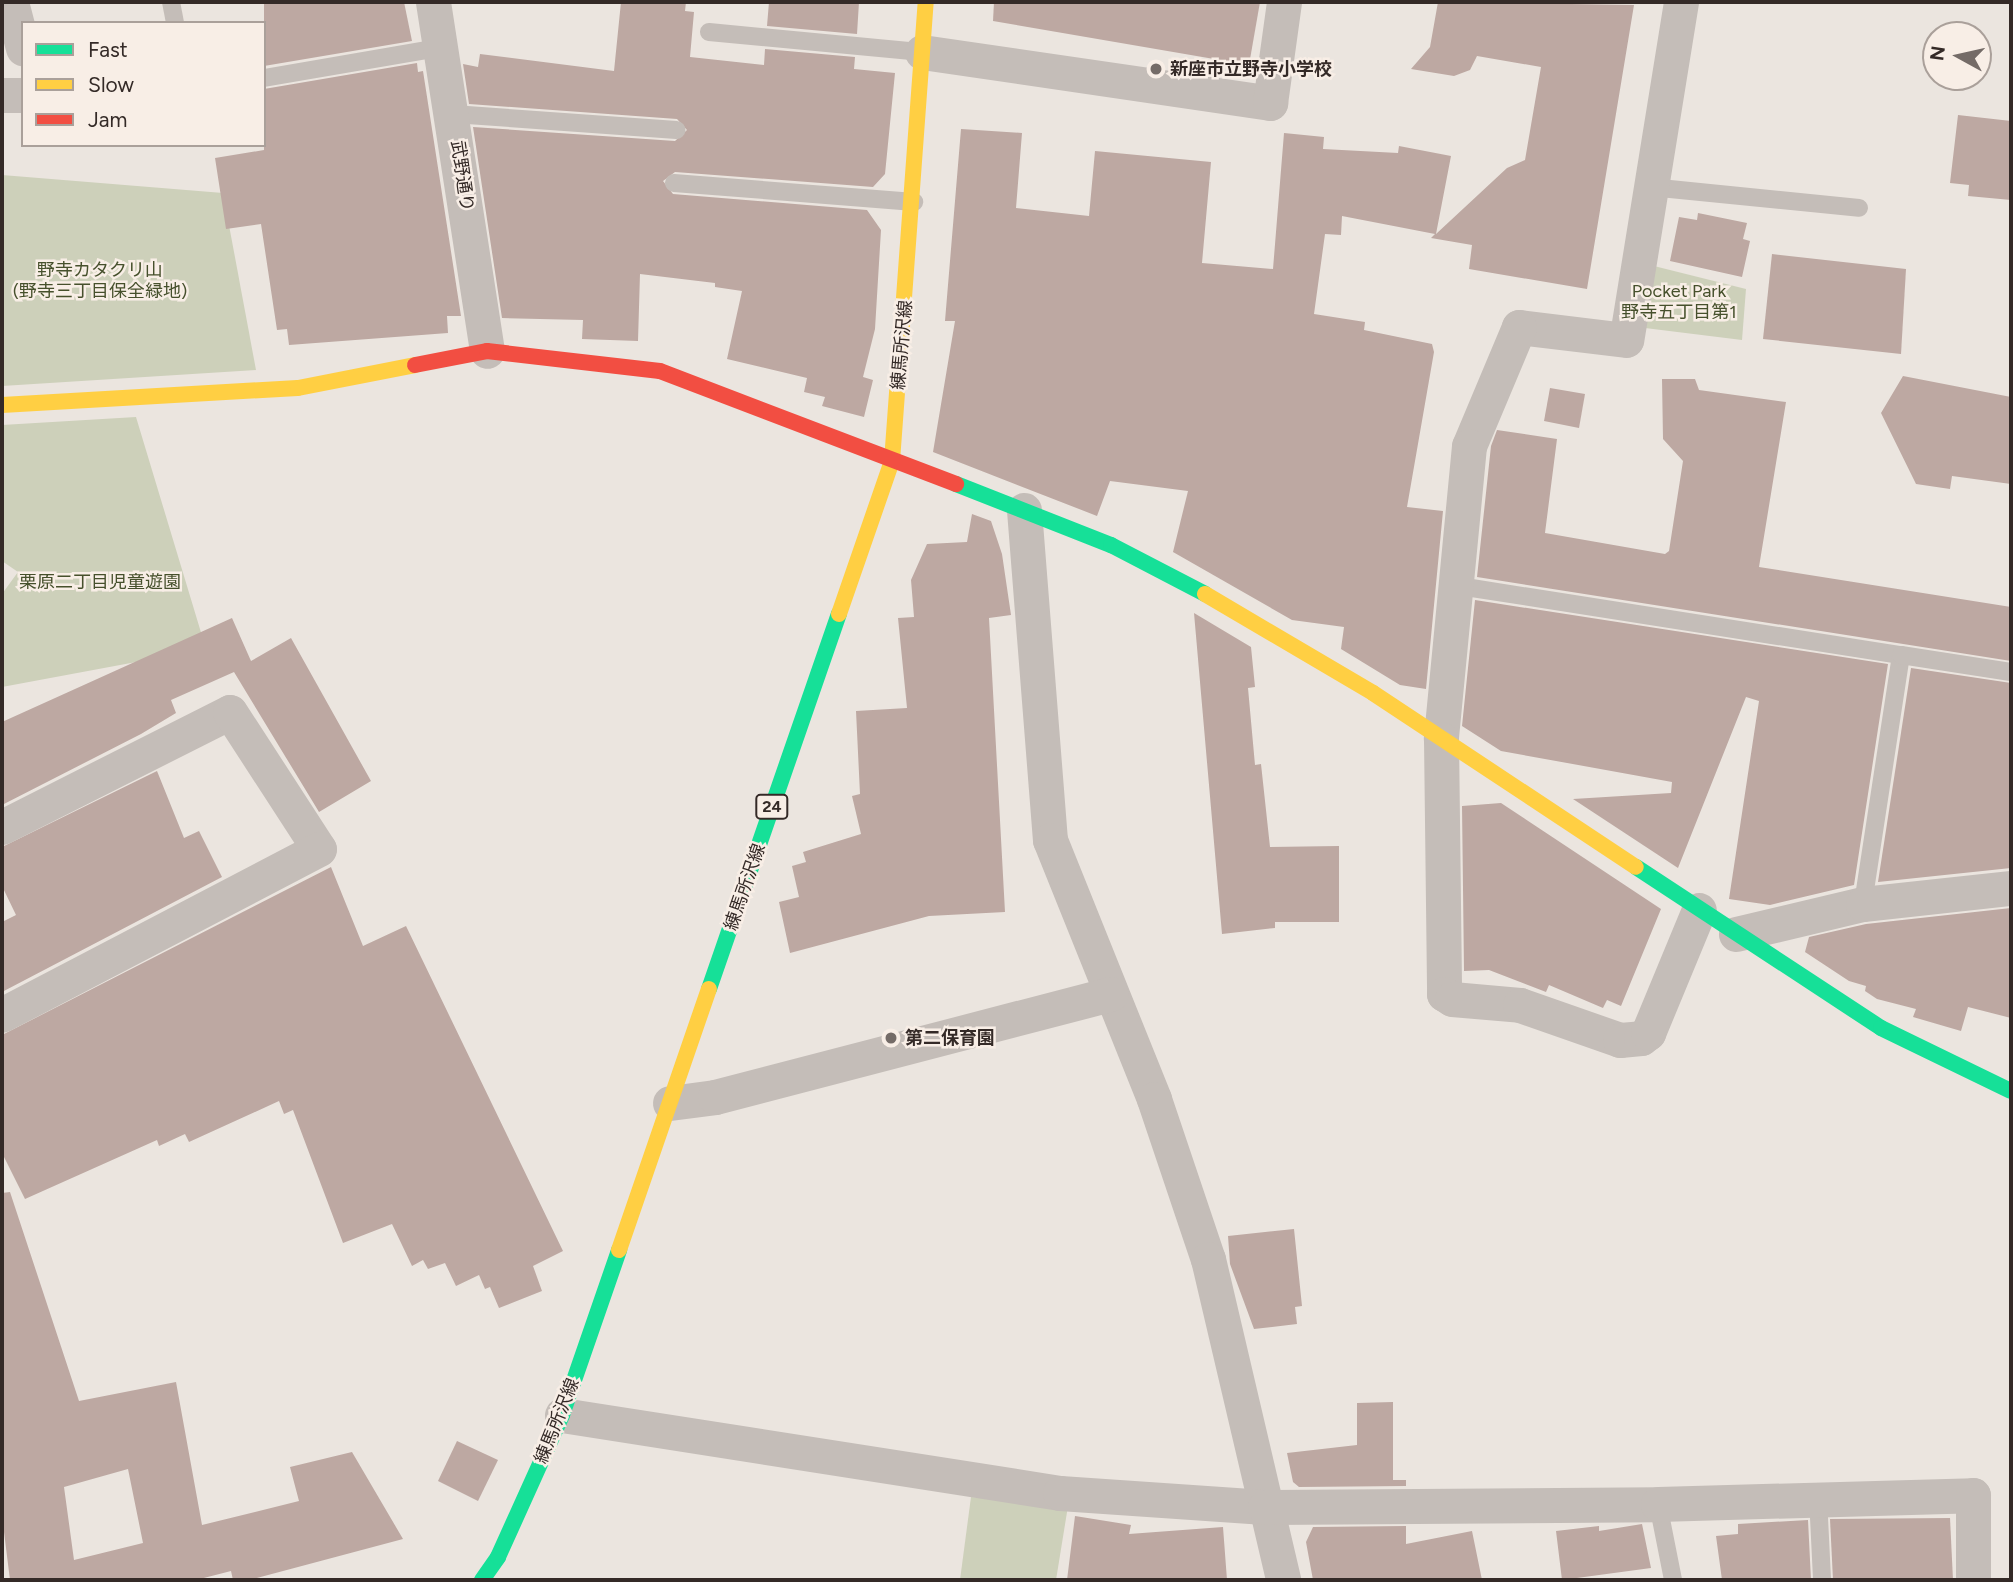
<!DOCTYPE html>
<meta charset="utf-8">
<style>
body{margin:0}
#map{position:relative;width:2013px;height:1582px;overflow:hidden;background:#ebe5df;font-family:Figtree,"Noto Sans JP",sans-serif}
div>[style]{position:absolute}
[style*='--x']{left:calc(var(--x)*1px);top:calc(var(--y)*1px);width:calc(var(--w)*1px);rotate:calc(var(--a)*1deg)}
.green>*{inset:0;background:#cdd0ba}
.building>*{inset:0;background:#bda8a2}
.lane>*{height:18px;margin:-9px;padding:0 9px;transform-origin:9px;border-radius:9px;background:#c4bdb8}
.street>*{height:35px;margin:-17.5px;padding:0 17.5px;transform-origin:17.5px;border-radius:17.5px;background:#c4bdb8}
.fast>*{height:16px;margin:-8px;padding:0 8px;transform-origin:8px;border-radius:8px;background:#16e098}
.slow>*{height:16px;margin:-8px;padding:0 8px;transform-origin:8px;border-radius:8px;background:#ffcf43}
.jam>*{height:16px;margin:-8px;padding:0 8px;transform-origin:8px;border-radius:8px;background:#f24e42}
.dots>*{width:19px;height:19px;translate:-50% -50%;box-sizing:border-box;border:4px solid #f8eee6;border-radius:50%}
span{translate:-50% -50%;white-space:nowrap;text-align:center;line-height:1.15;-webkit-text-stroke:5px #f8eee6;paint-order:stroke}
.shield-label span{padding:2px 5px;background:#f8eee6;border:2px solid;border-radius:5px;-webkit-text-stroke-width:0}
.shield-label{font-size:16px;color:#342a27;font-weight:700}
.poi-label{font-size:18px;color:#342a27;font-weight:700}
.left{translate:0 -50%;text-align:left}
.street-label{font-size:18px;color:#342a27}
.park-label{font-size:18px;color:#46502c}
.frame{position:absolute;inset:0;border:4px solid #342a27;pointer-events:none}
.legend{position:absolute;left:21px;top:21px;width:245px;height:126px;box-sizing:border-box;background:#f8eee6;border:2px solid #aaa09a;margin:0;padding:9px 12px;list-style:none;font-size:21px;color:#342a27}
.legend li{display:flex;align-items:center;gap:14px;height:35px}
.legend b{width:35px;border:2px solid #aaa09a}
.north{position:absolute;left:1922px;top:21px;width:70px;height:70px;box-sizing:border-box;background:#f8eee6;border:2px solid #aaa09a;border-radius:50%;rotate:278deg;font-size:19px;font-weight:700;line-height:28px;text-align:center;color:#342a27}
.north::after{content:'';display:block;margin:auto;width:24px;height:32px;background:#746b67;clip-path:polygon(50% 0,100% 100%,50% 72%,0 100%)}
</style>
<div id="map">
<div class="green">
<i style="clip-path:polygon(2px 175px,223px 193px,256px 370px,2px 386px)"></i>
<i style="clip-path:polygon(1654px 266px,1746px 289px,1742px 340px,1645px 328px)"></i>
<i style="clip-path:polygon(136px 417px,206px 649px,2px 687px,2px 594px,18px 572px,2px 561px,2px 425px)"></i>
<i style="clip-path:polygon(971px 1497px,1068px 1506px,1056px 1580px,960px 1580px)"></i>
</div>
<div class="building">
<i style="clip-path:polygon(264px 2px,404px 2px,412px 41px,264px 66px)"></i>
<i style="clip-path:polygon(621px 2px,686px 2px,685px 11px,694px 12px,690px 57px,764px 65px,765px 49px,855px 57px,854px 69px,895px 73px,885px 174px,873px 187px,675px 172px,663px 181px,673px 194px,867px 210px,881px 230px,875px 329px,863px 377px,873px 380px,864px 417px,822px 406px,825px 397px,804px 392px,807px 378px,727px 359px,742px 291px,715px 287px,715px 283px,640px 274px,638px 341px,582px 339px,583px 320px,502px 318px,473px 127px,675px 141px,687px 130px,677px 119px,469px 104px,463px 64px,478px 67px,480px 54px,614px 71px)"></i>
<i style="clip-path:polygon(769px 2px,859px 2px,857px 34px,767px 26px)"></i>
<i style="clip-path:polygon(994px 2px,1260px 2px,1249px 65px,993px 21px)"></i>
<i style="clip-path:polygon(1438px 2px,1634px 5px,1587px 289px,1469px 269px,1472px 245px,1431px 238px,1435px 234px,1342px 216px,1341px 235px,1325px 234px,1314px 314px,1365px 322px,1364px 330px,1432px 344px,1434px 352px,1407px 507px,1443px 511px,1426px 689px,1400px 685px,1341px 649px,1344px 627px,1292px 620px,1173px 552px,1188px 491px,1110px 481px,1097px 516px,933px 452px,955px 321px,945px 321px,961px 129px,1022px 133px,1016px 208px,1089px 216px,1095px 151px,1211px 162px,1202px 263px,1273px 269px,1284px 133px,1324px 137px,1323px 149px,1398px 153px,1399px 146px,1451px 156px,1436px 234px,1507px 168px,1525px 160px,1541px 67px,1477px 56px,1470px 70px,1454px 76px,1411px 69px,1430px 47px)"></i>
<i style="clip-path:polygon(417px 63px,418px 72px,423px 71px,461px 316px,447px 316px,448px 333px,289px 345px,287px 329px,277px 330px,261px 224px,226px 229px,215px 158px,264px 150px,264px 89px)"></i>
<i style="clip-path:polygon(1958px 115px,2011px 121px,2011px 200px,1968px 196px,1969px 185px,1950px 183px)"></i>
<i style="clip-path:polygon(1698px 213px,1747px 223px,1743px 239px,1750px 241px,1742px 277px,1670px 261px,1679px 217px,1697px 220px)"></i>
<i style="clip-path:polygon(1772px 254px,1906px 269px,1901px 354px,1763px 339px)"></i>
<i style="clip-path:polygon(1903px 376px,2011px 397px,2011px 484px,1952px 476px,1950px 489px,1916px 484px,1881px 413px)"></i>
<i style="clip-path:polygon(1662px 379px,1695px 379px,1699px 390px,1786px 402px,1759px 567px,2011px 607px,2011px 661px,1477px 577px,1491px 446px,1497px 430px,1557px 439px,1545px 533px,1665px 554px,1669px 551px,1683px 461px,1663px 439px)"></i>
<i style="clip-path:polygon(1550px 388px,1585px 394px,1579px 428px,1544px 421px)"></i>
<i style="clip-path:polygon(972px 514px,991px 521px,1002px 554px,1011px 615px,989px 618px,1005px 912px,929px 916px,790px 953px,779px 902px,799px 897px,792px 866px,806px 862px,803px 852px,861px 834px,852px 796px,860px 794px,856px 711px,907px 708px,898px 618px,914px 617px,911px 580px,927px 544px,967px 542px)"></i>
<i style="clip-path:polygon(1475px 600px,1888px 664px,1854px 885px,1770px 905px,1729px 899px,1759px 701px,1746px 697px,1678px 868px,1573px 799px,1671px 793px,1672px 782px,1501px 751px,1462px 726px)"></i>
<i style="clip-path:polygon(1194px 613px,1251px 647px,1255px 687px,1248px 688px,1255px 765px,1261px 764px,1270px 847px,1339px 846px,1339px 922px,1275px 922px,1275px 928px,1222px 934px)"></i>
<i style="clip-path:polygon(232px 618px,251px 661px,291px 638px,371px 781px,319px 812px,234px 672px,171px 700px,176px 713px,141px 734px,2px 805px,2px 722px)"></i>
<i style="clip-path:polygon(1911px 668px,2011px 683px,2011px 868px,1878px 882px)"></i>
<i style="clip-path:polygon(157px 771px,184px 838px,199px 831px,222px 877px,2px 992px,2px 922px,16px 915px,2px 886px,2px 847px)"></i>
<i style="clip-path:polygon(1501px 803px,1661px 909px,1621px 1006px,1607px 1000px,1603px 1008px,1549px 985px,1546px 992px,1489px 970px,1464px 971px,1462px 806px)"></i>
<i style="clip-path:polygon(331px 867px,363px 946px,406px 926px,563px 1251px,533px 1266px,542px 1291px,499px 1308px,490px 1287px,485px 1289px,479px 1275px,456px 1286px,445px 1263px,428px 1269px,423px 1260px,412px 1266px,392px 1224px,343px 1243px,293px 1110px,284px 1114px,279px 1101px,189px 1142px,185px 1134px,159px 1146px,157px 1140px,25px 1199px,2px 1153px,2px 1035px)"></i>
<i style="clip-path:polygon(2011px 908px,2011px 1018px,1968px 1007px,1961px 1031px,1913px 1017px,1916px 1009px,1877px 999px,1865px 991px,1866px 986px,1849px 981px,1805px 952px,1809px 937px,1866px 924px)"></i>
<i style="clip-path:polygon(evenodd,10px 1192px,79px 1401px,176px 1382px,202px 1525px,299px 1501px,290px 1467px,352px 1452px,403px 1539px,249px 1580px,233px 1580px,231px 1571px,196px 1580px,10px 1580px,2px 1516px,2px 1193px,10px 1192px,128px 1469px,143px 1543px,74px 1560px,64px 1487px,128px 1469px)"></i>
<i style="clip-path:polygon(1294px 1229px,1302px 1306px,1295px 1307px,1297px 1324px,1254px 1329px,1230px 1264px,1228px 1236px)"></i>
<i style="clip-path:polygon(1393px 1402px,1393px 1480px,1406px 1480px,1406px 1486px,1299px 1487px,1293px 1482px,1287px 1453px,1357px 1445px,1357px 1403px)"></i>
<i style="clip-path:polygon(457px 1441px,498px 1460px,478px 1501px,438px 1481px)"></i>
<i style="clip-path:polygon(1075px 1516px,1131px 1525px,1129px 1534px,1223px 1527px,1227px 1580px,1067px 1580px)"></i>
<i style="clip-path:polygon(1950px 1518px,1953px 1580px,1833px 1580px,1830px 1519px)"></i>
<i style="clip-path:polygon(1808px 1520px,1811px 1580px,1722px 1580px,1716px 1536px,1738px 1534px,1738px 1524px)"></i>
<i style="clip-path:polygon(1642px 1524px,1651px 1568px,1562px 1580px,1556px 1531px,1599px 1526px,1599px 1531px)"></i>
<i style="clip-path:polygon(1406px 1526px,1406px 1544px,1472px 1531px,1482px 1580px,1313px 1580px,1306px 1542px,1313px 1527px)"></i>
</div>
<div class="lane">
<i style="--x:171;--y:2;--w:21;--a:79"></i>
<i style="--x:709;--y:32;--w:214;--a:5.4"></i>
<i style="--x:264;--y:78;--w:182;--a:-9.8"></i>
<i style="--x:453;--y:114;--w:224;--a:4.1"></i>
<i style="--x:674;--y:183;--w:241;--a:4.5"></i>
<i style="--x:1650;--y:187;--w:210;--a:5.7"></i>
<i style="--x:1459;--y:586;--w:447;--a:8.9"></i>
<i style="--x:1901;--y:655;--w:252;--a:98.7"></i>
<i style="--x:1901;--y:655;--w:111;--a:8.8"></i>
<i style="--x:1818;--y:1497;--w:83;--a:87.2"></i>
<i style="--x:1658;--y:1504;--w:77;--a:78.8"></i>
</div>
<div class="street">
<i style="--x:11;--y:2;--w:48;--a:75.4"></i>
<i style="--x:433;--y:2;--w:353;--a:81.2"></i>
<i style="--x:1681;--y:2;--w:342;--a:99.2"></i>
<i style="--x:1626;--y:340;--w:108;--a:-173.1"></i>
<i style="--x:1519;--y:327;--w:129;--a:112.8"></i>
<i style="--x:1469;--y:446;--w:294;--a:95.5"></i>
<i style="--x:1441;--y:739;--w:255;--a:89.3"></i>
<i style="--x:1444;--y:994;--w:9;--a:32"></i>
<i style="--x:1452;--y:999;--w:68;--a:5"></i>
<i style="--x:1520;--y:1005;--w:106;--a:19.3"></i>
<i style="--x:1620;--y:1040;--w:21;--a:-5"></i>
<i style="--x:1641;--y:1038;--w:9;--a:-36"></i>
<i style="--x:1648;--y:1033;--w:133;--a:-67.5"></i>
<i style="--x:922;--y:52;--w:352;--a:8.3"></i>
<i style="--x:1270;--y:103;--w:102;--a:-82.1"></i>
<i style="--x:2;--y:95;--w:21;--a:0"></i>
<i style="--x:1024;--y:510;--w:331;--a:85.5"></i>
<i style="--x:1050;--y:840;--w:279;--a:68.1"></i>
<i style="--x:1154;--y:1099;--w:169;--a:71.4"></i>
<i style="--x:1208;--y:1259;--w:330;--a:76.8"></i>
<i style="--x:2;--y:827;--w:255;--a:-26.8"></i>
<i style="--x:230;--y:712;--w:163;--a:57"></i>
<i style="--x:319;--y:849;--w:358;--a:152.4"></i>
<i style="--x:1736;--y:934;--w:130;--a:-13.3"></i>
<i style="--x:1863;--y:904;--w:149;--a:-6.2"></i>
<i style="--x:670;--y:1103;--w:45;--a:-7.6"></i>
<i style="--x:715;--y:1097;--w:409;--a:-14.6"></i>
<i style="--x:562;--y:1415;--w:504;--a:8.9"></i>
<i style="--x:1060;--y:1493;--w:205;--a:3.9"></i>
<i style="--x:1265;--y:1507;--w:393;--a:-0.4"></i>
<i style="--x:1658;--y:1504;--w:315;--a:-1.6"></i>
<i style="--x:1973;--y:1495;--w:85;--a:90"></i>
</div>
<div class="fast">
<i style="--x:956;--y:484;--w:167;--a:21.5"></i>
<i style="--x:1111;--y:545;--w:106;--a:27.5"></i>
<i style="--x:1636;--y:867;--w:293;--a:33.3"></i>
<i style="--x:1881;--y:1028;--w:144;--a:25.9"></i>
<i style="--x:709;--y:989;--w:397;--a:-70.9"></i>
<i style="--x:482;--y:1580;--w:28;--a:-55"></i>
<i style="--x:498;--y:1557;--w:156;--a:-65.7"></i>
<i style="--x:562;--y:1415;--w:175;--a:-70.9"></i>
</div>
<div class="slow">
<i style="--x:2;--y:405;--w:296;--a:-3.3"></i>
<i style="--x:298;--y:388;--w:119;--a:-11.1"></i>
<i style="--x:1205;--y:594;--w:195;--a:30.5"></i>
<i style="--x:1373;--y:693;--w:315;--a:33.5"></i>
<i style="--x:839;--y:614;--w:162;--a:-70.9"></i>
<i style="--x:892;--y:461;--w:460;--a:-85.8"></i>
<i style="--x:619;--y:1250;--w:276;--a:-71"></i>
</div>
<div class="jam">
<i style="--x:415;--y:365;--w:73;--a:-11"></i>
<i style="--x:487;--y:351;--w:174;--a:6.6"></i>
<i style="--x:660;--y:371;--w:317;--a:20.9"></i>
</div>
<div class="dots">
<i style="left:1156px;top:69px;background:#746b67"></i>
<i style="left:891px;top:1038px;background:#746b67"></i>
</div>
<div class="shield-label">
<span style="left:772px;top:807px">24</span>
</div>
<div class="poi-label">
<span class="left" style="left:1170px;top:69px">新座市立野寺小学校</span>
<span class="left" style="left:905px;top:1038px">第二保育園</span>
</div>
<div class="street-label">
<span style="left:462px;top:176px;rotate:82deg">武野通り</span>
<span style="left:902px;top:345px;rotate:-85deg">練馬所沢線</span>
<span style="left:745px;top:887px;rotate:-71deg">練馬所沢線</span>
<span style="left:557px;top:1421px;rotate:-68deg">練馬所沢線</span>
</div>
<div class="park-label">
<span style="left:100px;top:281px">野寺カタクリ山<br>(野寺三丁目保全緑地)</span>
<span style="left:1679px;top:302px">Pocket Park<br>野寺五丁目第1</span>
<span style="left:100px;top:582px">栗原二丁目児童遊園</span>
</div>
<div class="frame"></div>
<ul class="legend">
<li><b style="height:9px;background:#16e098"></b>Fast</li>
<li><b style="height:9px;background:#ffcf43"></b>Slow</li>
<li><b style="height:9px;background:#f24e42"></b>Jam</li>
</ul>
<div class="north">N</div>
</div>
